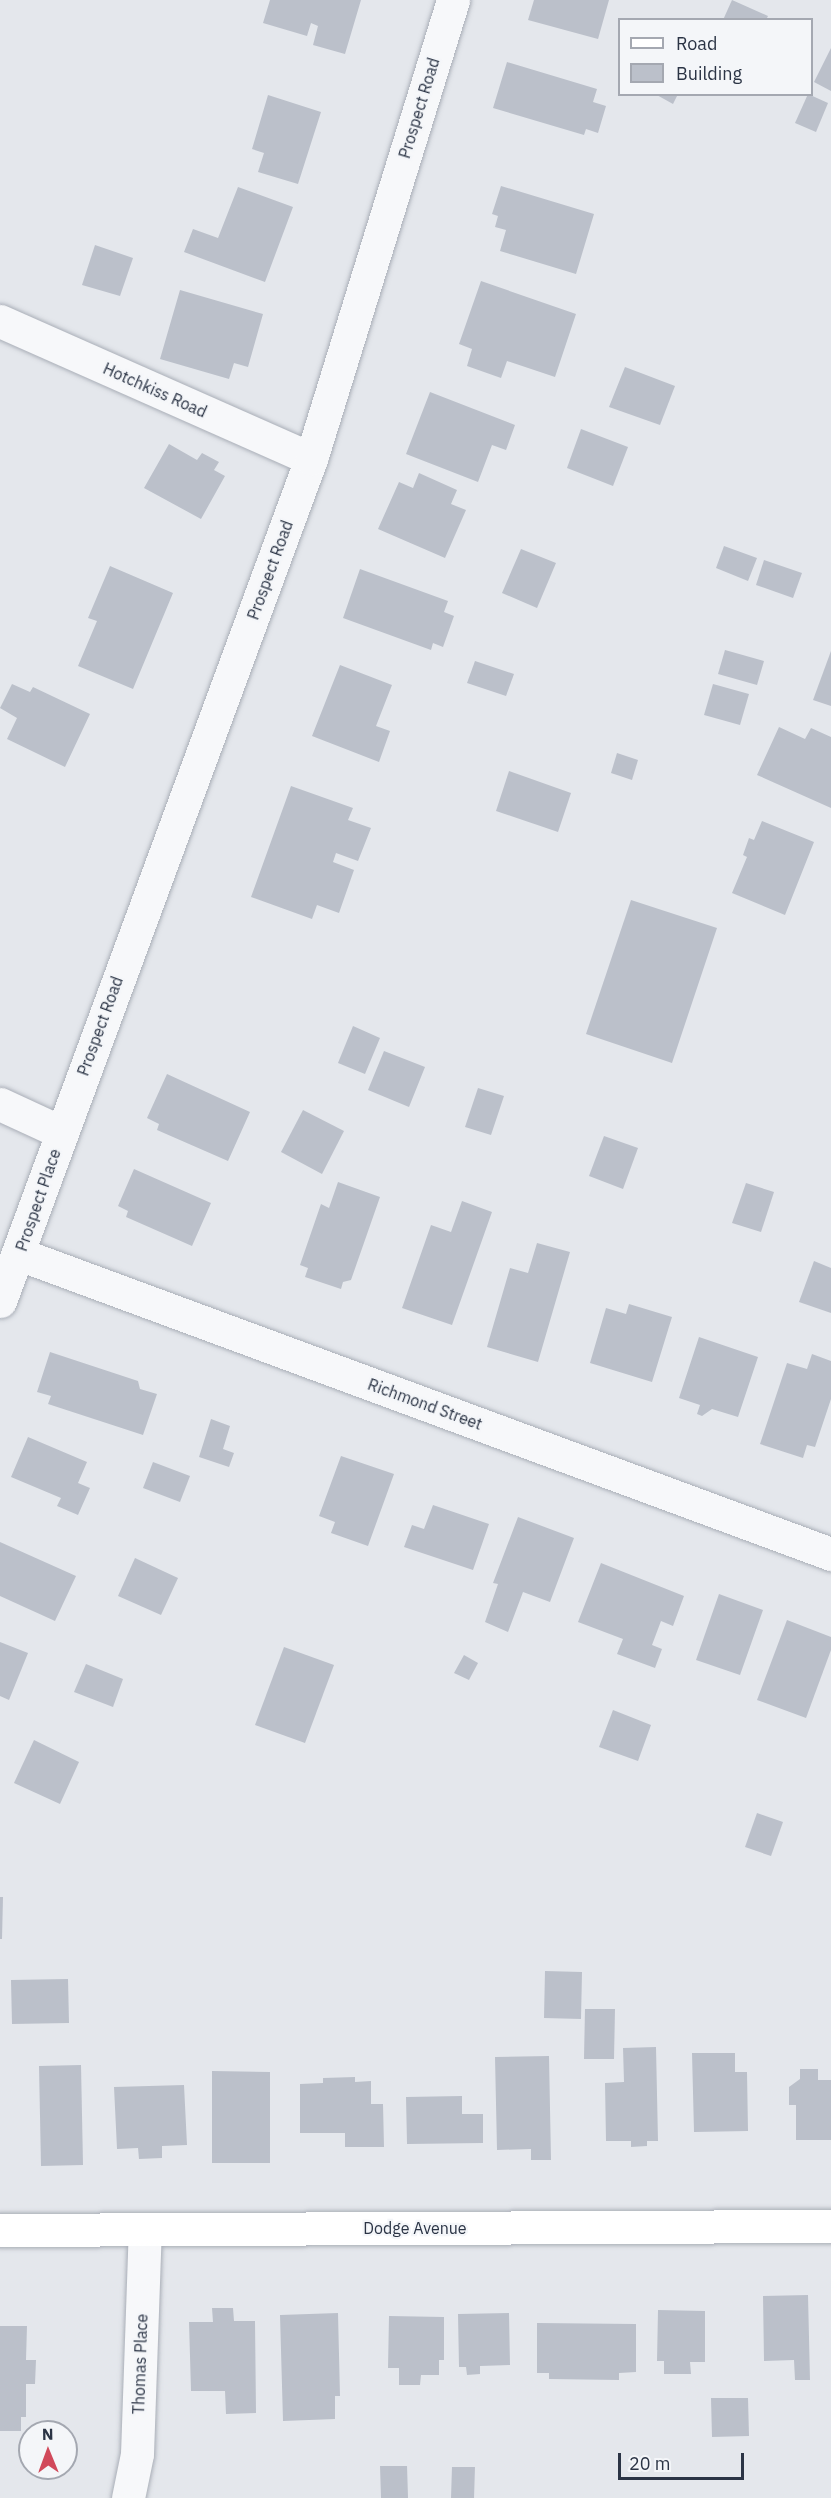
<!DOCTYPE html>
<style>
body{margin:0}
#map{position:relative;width:831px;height:2498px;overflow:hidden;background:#e4e7ec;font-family:"IBM Plex Sans",sans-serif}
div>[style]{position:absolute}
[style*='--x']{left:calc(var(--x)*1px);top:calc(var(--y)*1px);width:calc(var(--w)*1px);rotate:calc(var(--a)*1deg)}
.building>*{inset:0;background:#bbc0ca}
.roads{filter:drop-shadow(0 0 2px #a9aeb7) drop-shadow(0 0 2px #a9aeb7)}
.minor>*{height:33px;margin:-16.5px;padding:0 16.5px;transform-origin:16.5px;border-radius:16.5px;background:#f7f8fa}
.major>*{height:33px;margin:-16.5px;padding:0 16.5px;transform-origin:16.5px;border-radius:16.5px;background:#fff}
span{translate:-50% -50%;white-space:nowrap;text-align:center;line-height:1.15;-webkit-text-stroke:4.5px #f4f6f9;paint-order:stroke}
.street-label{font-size:16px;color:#2b3445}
.legend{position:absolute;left:618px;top:18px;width:195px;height:78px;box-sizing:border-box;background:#f4f6f9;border:2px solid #a4a8b1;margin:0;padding:8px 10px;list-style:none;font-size:18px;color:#2b3445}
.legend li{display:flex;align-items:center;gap:12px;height:30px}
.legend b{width:30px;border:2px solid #a4a8b1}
.north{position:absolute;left:18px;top:2420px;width:60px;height:60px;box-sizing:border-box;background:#f4f6f9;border:2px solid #a4a8b1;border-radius:50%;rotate:359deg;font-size:16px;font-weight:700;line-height:24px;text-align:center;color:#2b3445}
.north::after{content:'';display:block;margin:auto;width:21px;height:27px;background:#d1495b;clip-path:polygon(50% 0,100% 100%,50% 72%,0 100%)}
.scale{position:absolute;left:618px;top:2453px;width:126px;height:27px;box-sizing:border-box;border:3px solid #2b3445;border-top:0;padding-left:8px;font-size:18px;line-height:21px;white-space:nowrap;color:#2b3445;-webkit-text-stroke:4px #f4f6f9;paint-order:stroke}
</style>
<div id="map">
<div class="building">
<i style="clip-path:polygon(270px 0,361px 0,345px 54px,313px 45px,318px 26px,311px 23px,307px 36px,263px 23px)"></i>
<i style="clip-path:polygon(534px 0,609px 0,598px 39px,528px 20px)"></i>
<i style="clip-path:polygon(732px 0,768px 16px,766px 20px,723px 20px)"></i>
<i style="clip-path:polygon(831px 48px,831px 91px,814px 82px)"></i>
<i style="clip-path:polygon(507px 62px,597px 89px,593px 102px,606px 106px,598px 133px,586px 129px,584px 135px,493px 108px)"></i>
<i style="clip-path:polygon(655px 94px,678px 94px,673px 104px)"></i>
<i style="clip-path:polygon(808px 94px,828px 103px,816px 132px,795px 123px)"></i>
<i style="clip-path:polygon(268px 95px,321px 112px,298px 184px,258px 172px,264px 153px,252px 149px)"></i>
<i style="clip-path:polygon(501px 186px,594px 214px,576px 274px,500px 251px,506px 230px,495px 227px,498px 216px,492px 214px)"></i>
<i style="clip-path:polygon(238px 187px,293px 207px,265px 282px,184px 252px,193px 229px,218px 238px)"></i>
<i style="clip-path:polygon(95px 245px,133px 258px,120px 296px,82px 285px)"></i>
<i style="clip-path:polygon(481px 281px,576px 314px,555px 377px,507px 361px,501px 378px,467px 366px,472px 349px,459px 344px)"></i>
<i style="clip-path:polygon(180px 290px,263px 314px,248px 367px,234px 363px,229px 379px,160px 359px)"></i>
<i style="clip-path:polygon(625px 367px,675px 386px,660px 425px,609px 407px)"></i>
<i style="clip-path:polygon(430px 392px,515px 425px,506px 450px,492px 445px,478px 482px,406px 454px)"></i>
<i style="clip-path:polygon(581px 429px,628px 447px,613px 486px,567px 468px)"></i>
<i style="clip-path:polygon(169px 444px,197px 460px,202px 453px,219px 462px,214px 470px,225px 476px,201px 519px,144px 488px)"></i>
<i style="clip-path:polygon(419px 473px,457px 490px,451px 504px,466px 510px,445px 558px,378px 529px,399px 482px,413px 488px)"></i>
<i style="clip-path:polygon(724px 546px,757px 558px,748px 581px,716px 568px)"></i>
<i style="clip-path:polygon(521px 549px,556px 563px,537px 608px,502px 593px)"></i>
<i style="clip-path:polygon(764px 560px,802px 573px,793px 598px,756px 585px)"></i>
<i style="clip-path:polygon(110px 566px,173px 593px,133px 689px,78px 666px,97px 621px,88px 618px)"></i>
<i style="clip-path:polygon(360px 569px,448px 601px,444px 612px,454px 616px,443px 647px,433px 643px,431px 650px,343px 618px)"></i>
<i style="clip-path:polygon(725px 650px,764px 661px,757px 685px,718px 674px)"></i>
<i style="clip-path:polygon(831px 651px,831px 706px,813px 700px)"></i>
<i style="clip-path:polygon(475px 661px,514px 674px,506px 696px,467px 683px)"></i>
<i style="clip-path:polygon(340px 665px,392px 685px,376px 726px,390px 731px,379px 762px,312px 736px)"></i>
<i style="clip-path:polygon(12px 684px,30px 692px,33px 687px,90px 714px,65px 767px,7px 739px,17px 718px,0 708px)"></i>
<i style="clip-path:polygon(713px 684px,749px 694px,740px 725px,704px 715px)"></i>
<i style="clip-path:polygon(779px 727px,805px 739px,811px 728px,831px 737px,831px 808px,757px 775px)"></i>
<i style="clip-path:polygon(617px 753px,638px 760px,632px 780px,611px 773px)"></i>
<i style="clip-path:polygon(509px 771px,571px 793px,558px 832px,496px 811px)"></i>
<i style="clip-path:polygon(291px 786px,353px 808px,348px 820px,371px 828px,358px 861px,336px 853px,333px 862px,354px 870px,339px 913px,317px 905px,312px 919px,251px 897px)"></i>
<i style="clip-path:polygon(762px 821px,814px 842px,785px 915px,732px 893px,747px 857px,743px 855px,749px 838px,754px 840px)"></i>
<i style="clip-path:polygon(631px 900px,717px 928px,672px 1063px,586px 1034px)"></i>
<i style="clip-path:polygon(353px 1026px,380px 1038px,365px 1074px,338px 1063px)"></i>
<i style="clip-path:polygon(384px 1051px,425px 1067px,409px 1107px,368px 1090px)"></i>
<i style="clip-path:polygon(167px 1074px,250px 1112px,228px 1161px,157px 1130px,159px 1124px,147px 1118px)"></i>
<i style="clip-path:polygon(478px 1088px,504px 1096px,491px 1135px,465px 1127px)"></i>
<i style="clip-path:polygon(303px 1110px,344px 1131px,322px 1174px,281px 1152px)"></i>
<i style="clip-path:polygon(604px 1136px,638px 1148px,623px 1189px,589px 1176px)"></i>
<i style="clip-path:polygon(134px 1169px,211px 1203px,192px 1246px,126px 1217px,128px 1211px,118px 1206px)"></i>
<i style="clip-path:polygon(338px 1182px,380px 1197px,351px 1280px,343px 1282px,341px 1289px,305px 1277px,308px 1268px,300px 1265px,321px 1204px,329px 1208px)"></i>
<i style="clip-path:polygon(746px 1183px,774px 1192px,761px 1232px,732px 1223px)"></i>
<i style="clip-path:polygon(462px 1201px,492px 1212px,452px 1325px,402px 1308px,431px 1225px,451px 1232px)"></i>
<i style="clip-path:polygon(537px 1243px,570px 1252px,538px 1362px,487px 1347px,510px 1268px,528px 1273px)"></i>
<i style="clip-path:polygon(814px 1261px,831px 1268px,831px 1313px,799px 1302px)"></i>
<i style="clip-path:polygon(629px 1304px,672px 1317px,652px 1382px,590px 1363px,606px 1308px,626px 1314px)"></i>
<i style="clip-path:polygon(699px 1337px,758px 1357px,738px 1417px,712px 1409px,702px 1416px,697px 1414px,700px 1405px,679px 1398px)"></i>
<i style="clip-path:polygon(50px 1352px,138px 1381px,140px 1389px,157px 1394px,143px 1435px,48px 1404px,51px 1396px,37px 1392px)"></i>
<i style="clip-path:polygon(812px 1354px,831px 1361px,831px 1399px,815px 1447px,807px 1445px,803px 1458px,760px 1444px,787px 1363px,807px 1369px)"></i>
<i style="clip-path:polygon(211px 1419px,230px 1426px,223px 1449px,234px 1453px,229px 1467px,199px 1457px)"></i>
<i style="clip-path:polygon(28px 1437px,87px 1462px,78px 1483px,90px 1488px,78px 1515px,57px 1506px,61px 1498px,11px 1477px)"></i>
<i style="clip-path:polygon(341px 1456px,394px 1474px,368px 1546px,331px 1533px,335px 1522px,319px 1516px)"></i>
<i style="clip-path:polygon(153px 1462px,190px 1476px,180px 1502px,143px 1488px)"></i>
<i style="clip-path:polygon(433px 1505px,489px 1524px,473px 1570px,404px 1547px,412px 1525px,424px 1529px)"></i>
<i style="clip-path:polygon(518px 1517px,574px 1538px,550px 1602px,523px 1592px,508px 1632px,485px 1622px,498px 1584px,493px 1583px)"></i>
<i style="clip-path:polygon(0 1542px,76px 1576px,55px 1621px,0 1596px)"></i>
<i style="clip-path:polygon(135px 1558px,178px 1578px,161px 1615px,118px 1596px)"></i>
<i style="clip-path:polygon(601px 1563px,684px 1596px,673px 1626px,661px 1621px,652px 1645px,662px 1649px,655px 1668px,617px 1654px,623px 1639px,578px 1622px)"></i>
<i style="clip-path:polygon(719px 1594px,763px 1610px,740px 1675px,696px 1660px)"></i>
<i style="clip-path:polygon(787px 1620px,831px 1637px,831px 1650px,806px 1718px,757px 1700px)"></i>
<i style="clip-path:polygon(0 1642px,28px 1653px,9px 1700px,0 1696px)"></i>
<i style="clip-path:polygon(284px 1647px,334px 1665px,305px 1743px,255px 1725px)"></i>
<i style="clip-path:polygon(464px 1655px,478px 1663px,469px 1680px,454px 1673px)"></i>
<i style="clip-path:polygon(86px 1664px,123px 1679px,113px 1707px,74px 1692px)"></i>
<i style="clip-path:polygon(613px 1710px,651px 1725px,638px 1761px,599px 1747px)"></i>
<i style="clip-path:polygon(34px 1740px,79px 1762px,60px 1804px,14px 1783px)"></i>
<i style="clip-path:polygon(757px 1813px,783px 1822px,771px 1856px,745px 1847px)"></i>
<i style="clip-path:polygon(0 1897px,3px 1897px,2px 1939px,0 1939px)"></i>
<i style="clip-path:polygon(545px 1971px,582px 1972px,581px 2019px,544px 2018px)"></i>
<i style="clip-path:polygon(68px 1979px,69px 2023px,12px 2024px,11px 1980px)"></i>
<i style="clip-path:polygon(585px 2009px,615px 2009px,614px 2059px,584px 2059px)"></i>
<i style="clip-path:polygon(656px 2047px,658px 2141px,647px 2141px,647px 2146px,631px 2147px,631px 2141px,606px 2141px,605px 2083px,624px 2082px,623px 2048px)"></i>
<i style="clip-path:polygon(692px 2053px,735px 2053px,735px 2072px,747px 2072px,748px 2131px,694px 2132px)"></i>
<i style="clip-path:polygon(549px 2056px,551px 2160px,531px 2160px,531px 2149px,497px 2150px,495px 2057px)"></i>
<i style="clip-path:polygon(81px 2065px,83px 2165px,41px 2166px,39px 2066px)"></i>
<i style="clip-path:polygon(800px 2069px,818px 2069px,818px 2080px,831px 2080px,831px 2140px,796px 2140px,796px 2105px,789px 2105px,789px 2087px,800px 2079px)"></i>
<i style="clip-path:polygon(212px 2071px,270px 2072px,270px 2163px,212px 2163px)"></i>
<i style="clip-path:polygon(355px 2077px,355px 2082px,371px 2081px,371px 2104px,383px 2104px,384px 2147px,345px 2147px,345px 2133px,300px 2133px,300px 2084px,323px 2083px,323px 2078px)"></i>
<i style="clip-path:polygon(184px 2085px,187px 2145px,162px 2146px,162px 2158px,139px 2159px,138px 2148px,117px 2149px,114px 2087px)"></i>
<i style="clip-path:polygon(462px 2096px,462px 2114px,483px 2114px,483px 2143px,407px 2144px,406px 2097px)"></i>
<i style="clip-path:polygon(808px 2295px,810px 2380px,795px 2380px,794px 2360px,764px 2361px,763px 2296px)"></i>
<i style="clip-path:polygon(212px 2308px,233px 2308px,234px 2321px,255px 2321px,256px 2413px,226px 2414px,225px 2391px,191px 2391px,189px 2322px,213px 2322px)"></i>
<i style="clip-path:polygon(658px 2310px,705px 2311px,705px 2362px,690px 2362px,691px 2374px,664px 2374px,664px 2361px,657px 2361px)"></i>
<i style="clip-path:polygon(338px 2313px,340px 2396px,335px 2396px,335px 2419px,283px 2421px,280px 2315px)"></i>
<i style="clip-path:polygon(509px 2313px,510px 2365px,480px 2366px,480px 2374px,467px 2375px,466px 2367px,459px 2367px,458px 2314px)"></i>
<i style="clip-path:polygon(389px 2316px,444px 2317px,444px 2360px,439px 2360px,439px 2375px,421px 2375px,420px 2385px,399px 2385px,399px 2368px,388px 2368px)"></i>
<i style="clip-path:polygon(537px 2323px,636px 2324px,636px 2372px,619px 2373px,619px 2380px,549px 2379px,549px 2373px,537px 2373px)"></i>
<i style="clip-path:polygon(0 2326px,27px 2326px,26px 2360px,36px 2360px,35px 2384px,26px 2384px,26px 2417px,21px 2417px,21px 2431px,0 2431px)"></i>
<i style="clip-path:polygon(711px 2398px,748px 2398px,749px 2436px,712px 2437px)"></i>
<i style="clip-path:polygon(380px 2466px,407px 2466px,408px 2498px,381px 2498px)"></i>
<i style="clip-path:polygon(452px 2467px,475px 2467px,474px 2498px,451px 2498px)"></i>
</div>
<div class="roads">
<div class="minor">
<i style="--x:0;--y:321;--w:340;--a:23.9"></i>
<i style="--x:0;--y:1104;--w:67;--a:24.7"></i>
<i style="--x:19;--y:1254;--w:866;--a:20.28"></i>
<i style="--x:0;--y:1301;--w:898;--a:-69.73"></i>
<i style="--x:311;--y:459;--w:480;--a:-72.8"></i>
<i style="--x:128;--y:2498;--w:45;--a:-78.4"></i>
<i style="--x:137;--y:2454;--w:225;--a:-88"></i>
</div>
<div class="major">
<i style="--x:0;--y:2230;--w:831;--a:-0.28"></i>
</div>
</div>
<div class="street-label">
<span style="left:419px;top:108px;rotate:-73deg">Prospect Road</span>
<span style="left:155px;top:390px;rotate:24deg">Hotchkiss Road</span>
<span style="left:270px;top:570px;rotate:-70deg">Prospect Road</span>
<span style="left:100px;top:1026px;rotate:-70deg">Prospect Road</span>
<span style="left:38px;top:1200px;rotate:-71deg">Prospect Place</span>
<span style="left:425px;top:1404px;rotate:20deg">Richmond Street</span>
<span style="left:415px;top:2228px">Dodge Avenue</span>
<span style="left:140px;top:2364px;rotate:-88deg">Thomas Place</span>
</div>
<ul class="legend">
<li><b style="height:8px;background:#fff"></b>Road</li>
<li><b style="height:16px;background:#bbc0ca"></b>Building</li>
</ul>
<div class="north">N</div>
<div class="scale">20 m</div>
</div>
